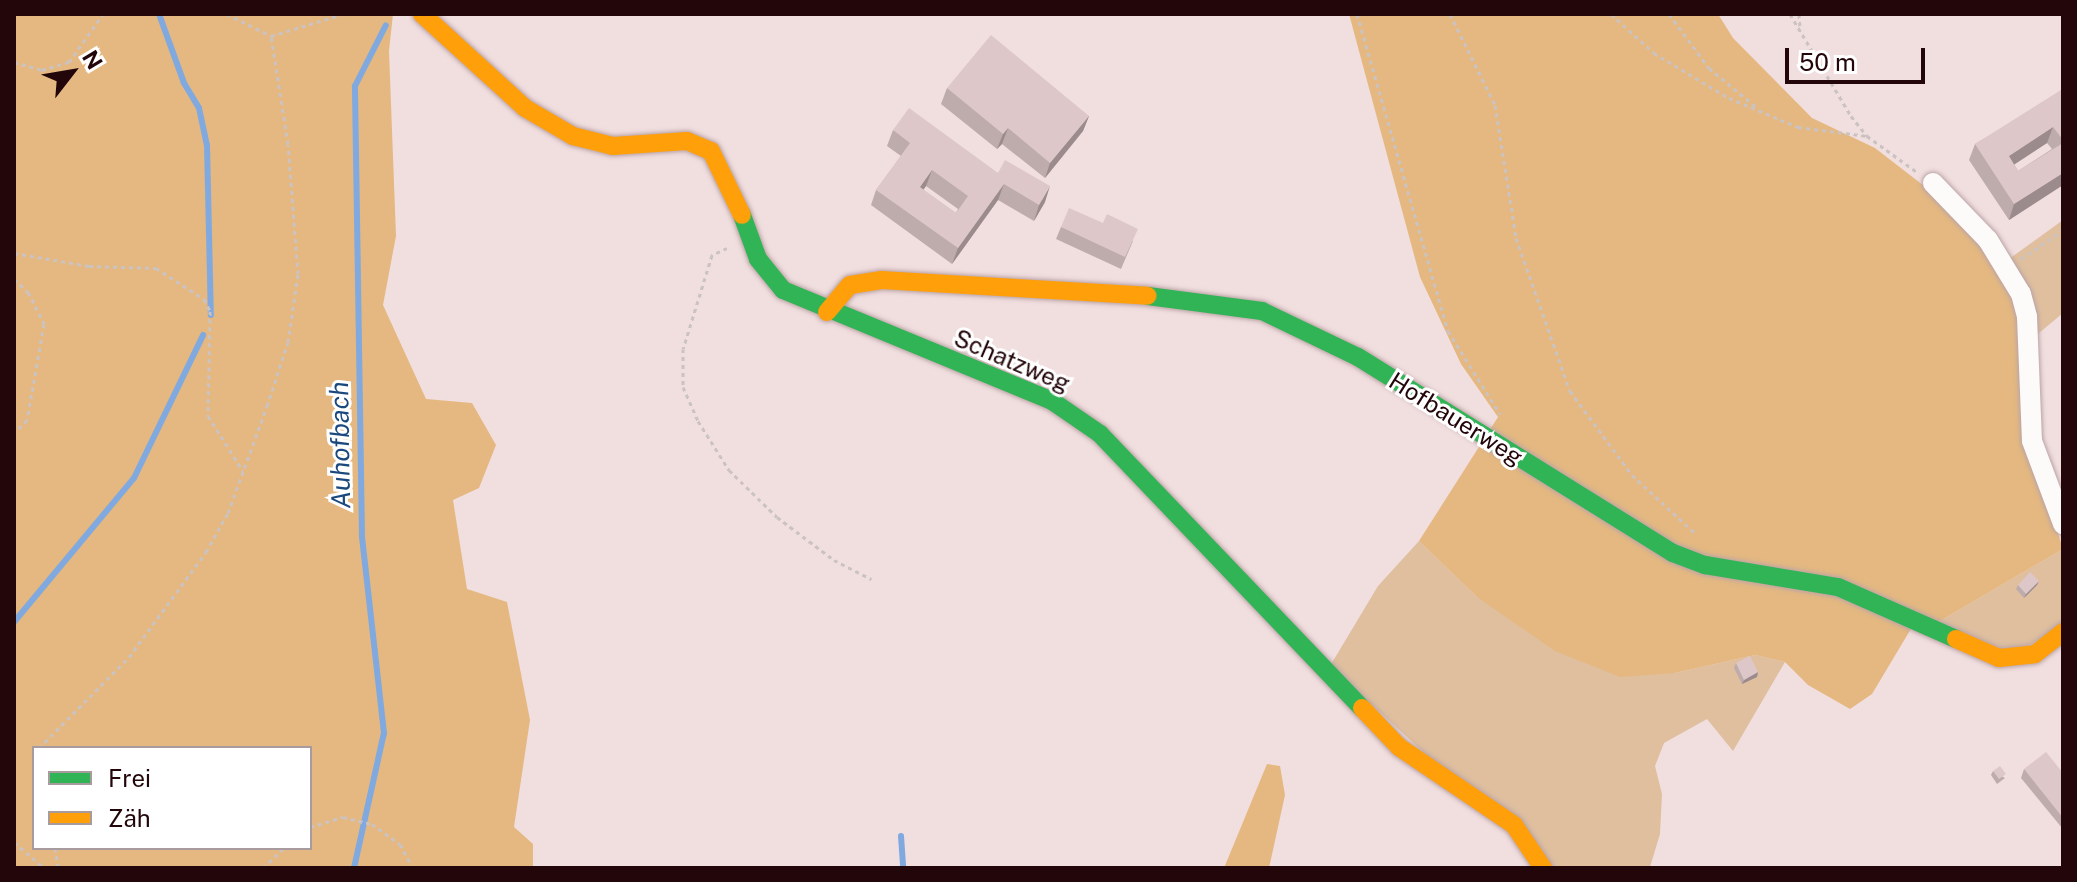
<!DOCTYPE html>
<meta charset="utf-8">
<style>
body{margin:0}
#map{position:relative;width:2077px;height:882px;overflow:hidden;background:#f1dedf;font-family:"Public Sans",sans-serif}
div>[style]{position:absolute}
[style*='--x']{left:calc(var(--x)*1px);top:calc(var(--y)*1px);width:calc(var(--w)*1px);rotate:calc(var(--a)*1deg)}
.green>*{inset:0;background:#dfbf9e}
.forest>*{inset:0;background:#e4b880}
.stream>*{height:6px;margin:-3px;padding:0 3px;transform-origin:3px;border-radius:3px;background:#80a9e0}
.path>*{height:3px;margin-top:-1.5px;transform-origin:0;background:repeating-linear-gradient(90deg,#cbc2c2 0 4px,transparent 0 8px)}
.roads{filter:drop-shadow(0 0 2px #bba4a6) drop-shadow(0 0 2px #bba4a6)}
.street>*{height:20px;margin:-10px;padding:0 10px;transform-origin:10px;border-radius:10px;background:#fdfafa}
.fast>*{height:18px;margin:-9px;padding:0 9px;transform-origin:9px;border-radius:9px;background:#30b455}
.slow>*{height:18px;margin:-9px;padding:0 9px;transform-origin:9px;border-radius:9px;background:#ff9f0a}
.wall>*{inset:0;background:#beabac}
.shaded-wall>*{inset:0;background:#9b8b8c}
.building>*{inset:0;background:#ddc7c8}
span{translate:-50% -50%;white-space:nowrap;text-align:center;line-height:1.15;-webkit-text-stroke:6px #fff;paint-order:stroke}
.street-label{font-size:24px;color:#23060a}
.water-label{font-size:26px;color:#1b497d;font-style:italic}
.frame{position:absolute;inset:0;border:16px solid #23060a;pointer-events:none}
.legend{position:absolute;left:32px;top:746px;width:280px;height:104px;box-sizing:border-box;background:#fff;border:2px solid #a79b9d;margin:0;padding:10px 14px;list-style:none;font-size:24px;color:#23060a}
.legend li{display:flex;align-items:center;gap:16px;height:40px}
.legend b{width:40px;border:2px solid #a79b9d}
.north{position:absolute;left:32px;top:32px;width:80px;height:80px;-webkit-text-stroke:6px #fff;paint-order:stroke;rotate:59deg;font-size:22px;font-weight:700;line-height:32px;text-align:center;color:#23060a}
.north::after{content:'';display:block;margin:auto;width:28px;height:36px;background:#23060a;clip-path:polygon(50% 0,100% 100%,50% 72%,0 100%)}
.scale{position:absolute;left:1785px;top:48px;width:140px;height:36px;box-sizing:border-box;border:4px solid #23060a;border-top:0;padding-left:10px;font-size:24px;line-height:28px;white-space:nowrap;color:#23060a;-webkit-text-stroke:6px #fff;paint-order:stroke}
</style>
<div id="map">
<div class="green">
<i style="clip-path:polygon(2063px 220px,2063px 313px,2033px 338px,2009px 259px)"></i>
<i style="clip-path:polygon(1419px 541px,1477px 597px,1675px 673px,1755px 655px,1785px 662px,1733px 751px,1707px 719px,1664px 743px,1655px 766px,1662px 794px,1660px 834px,1650px 867px,1549px 868px,1330px 666px,1378px 586px)"></i>
<i style="clip-path:polygon(2063px 549px,2063px 625px,2014px 654px,1935px 624px)"></i>
</div>
<div class="forest">
<i style="clip-path:polygon(evenodd,14px 14px,393px 14px,389px 51px,396px 236px,383px 305px,426px 399px,472px 403px,496px 445px,479px 488px,453px 500px,467px 589px,507px 602px,530px 720px,514px 827px,533px 844px,533px 868px,14px 868px,14px 14px,34px 748px,310px 748px,310px 848px,34px 848px,34px 748px)"></i>
<i style="clip-path:polygon(1349px 14px,1718px 14px,1733px 38px,1812px 118px,1875px 148px,1950px 206px,2015px 294px,2034px 458px,2063px 549px,1935px 624px,1918px 617px,1872px 694px,1850px 709px,1808px 685px,1785px 662px,1755px 655px,1675px 673px,1620px 677px,1555px 651px,1477px 597px,1419px 541px,1498px 417px,1461px 364px,1420px 277px)"></i>
<i style="clip-path:polygon(1267px 764px,1280px 766px,1285px 795px,1269px 868px,1224px 868px)"></i>
</div>
<div class="stream">
<i style="--x:159;--y:14;--w:73;--a:70.1"></i>
<i style="--x:184;--y:83;--w:29;--a:59"></i>
<i style="--x:199;--y:108;--w:38;--a:78"></i>
<i style="--x:207;--y:145;--w:170;--a:88.7"></i>
<i style="--x:14;--y:622;--w:187;--a:-50.2"></i>
<i style="--x:134;--y:478;--w:159;--a:-64.2"></i>
<i style="--x:901;--y:836;--w:32;--a:86"></i>
<i style="--x:354;--y:868;--w:138;--a:-77.5"></i>
<i style="--x:384;--y:733;--w:198;--a:-96.4"></i>
<i style="--x:362;--y:536;--w:450;--a:-90.9"></i>
<i style="--x:355;--y:86;--w:68;--a:-63.1"></i>
</div>
<div class="path">
<i style="--x:227;--y:14;--w:49;--a:26.6"></i>
<i style="--x:271;--y:36;--w:75;--a:-17"></i>
<i style="--x:1357;--y:14;--w:330;--a:74"></i>
<i style="--x:1448;--y:331;--w:98;--a:57.9"></i>
<i style="--x:1450;--y:14;--w:102;--a:63.7"></i>
<i style="--x:1495;--y:105;--w:135;--a:81"></i>
<i style="--x:1516;--y:238;--w:162;--a:70.6"></i>
<i style="--x:1570;--y:391;--w:104;--a:53.6"></i>
<i style="--x:1632;--y:475;--w:87;--a:42.7"></i>
<i style="--x:1611;--y:14;--w:58;--a:42.2"></i>
<i style="--x:1654;--y:53;--w:87;--a:31"></i>
<i style="--x:1729;--y:98;--w:75;--a:22.8"></i>
<i style="--x:1798;--y:127;--w:70;--a:7.4"></i>
<i style="--x:1669;--y:14;--w:67;--a:53.5"></i>
<i style="--x:1709;--y:68;--w:60;--a:39.6"></i>
<i style="--x:1790;--y:14;--w:119;--a:59.1"></i>
<i style="--x:1851;--y:116;--w:26;--a:51"></i>
<i style="--x:1867;--y:136;--w:62;--a:35.8"></i>
<i style="--x:1799;--y:14;--w:16;--a:86"></i>
<i style="--x:14;--y:62;--w:29;--a:16"></i>
<i style="--x:42;--y:70;--w:28;--a:-17"></i>
<i style="--x:69;--y:62;--w:59;--a:-54.7"></i>
<i style="--x:727;--y:248;--w:17;--a:155"></i>
<i style="--x:712;--y:255;--w:98;--a:107.1"></i>
<i style="--x:683;--y:349;--w:38;--a:90"></i>
<i style="--x:683;--y:387;--w:37;--a:66"></i>
<i style="--x:698;--y:421;--w:58;--a:57.7"></i>
<i style="--x:729;--y:470;--w:67;--a:44.4"></i>
<i style="--x:777;--y:517;--w:71;--a:37"></i>
<i style="--x:834;--y:560;--w:42;--a:27.2"></i>
<i style="--x:14;--y:253;--w:76;--a:9.8"></i>
<i style="--x:89;--y:266;--w:67;--a:1.7"></i>
<i style="--x:156;--y:268;--w:57;--a:32.9"></i>
<i style="--x:204;--y:299;--w:13;--a:63"></i>
<i style="--x:210;--y:311;--w:105;--a:91.1"></i>
<i style="--x:208;--y:416;--w:65;--a:57.5"></i>
<i style="--x:2021;--y:259;--w:51;--a:-34.6"></i>
<i style="--x:14;--y:279;--w:19;--a:43"></i>
<i style="--x:28;--y:292;--w:36;--a:63"></i>
<i style="--x:44;--y:324;--w:97;--a:100"></i>
<i style="--x:27;--y:420;--w:18;--a:135"></i>
<i style="--x:39;--y:748;--w:128;--a:-45.3"></i>
<i style="--x:129;--y:657;--w:130;--a:-53.7"></i>
<i style="--x:206;--y:552;--w:45;--a:-60.6"></i>
<i style="--x:228;--y:513;--w:114;--a:-70"></i>
<i style="--x:267;--y:406;--w:67;--a:-71.8"></i>
<i style="--x:288;--y:342;--w:69;--a:-81.6"></i>
<i style="--x:298;--y:274;--w:130;--a:-94.4"></i>
<i style="--x:288;--y:144;--w:109;--a:-98.9"></i>
<i style="--x:310;--y:827;--w:34;--a:-17"></i>
<i style="--x:343;--y:817;--w:30;--a:14"></i>
<i style="--x:372;--y:824;--w:34;--a:36"></i>
<i style="--x:400;--y:844;--w:27;--a:62"></i>
<i style="--x:14;--y:842;--w:40;--a:41"></i>
<i style="--x:55;--y:848;--w:20;--a:81"></i>
<i style="--x:263;--y:868;--w:29;--a:-44"></i>
</div>
<div class="roads">
<div class="street">
<i style="--x:1933;--y:183;--w:79;--a:46"></i>
<i style="--x:1988;--y:240;--w:63;--a:58.6"></i>
<i style="--x:2021;--y:294;--w:24;--a:75"></i>
<i style="--x:2027;--y:317;--w:124;--a:87.7"></i>
<i style="--x:2032;--y:441;--w:89;--a:69.5"></i>
</div>
<div class="fast">
<i style="--x:742;--y:215;--w:47;--a:70"></i>
<i style="--x:758;--y:259;--w:40;--a:51"></i>
<i style="--x:783;--y:290;--w:291;--a:22.4"></i>
<i style="--x:1052;--y:401;--w:58;--a:34.5"></i>
<i style="--x:1100;--y:434;--w:379;--a:46.3"></i>
<i style="--x:1148;--y:296;--w:115;--a:7.5"></i>
<i style="--x:1262;--y:311;--w:106;--a:25.6"></i>
<i style="--x:1358;--y:357;--w:371;--a:31.9"></i>
<i style="--x:1673;--y:553;--w:34;--a:21"></i>
<i style="--x:1705;--y:565;--w:135;--a:9.4"></i>
<i style="--x:1838;--y:587;--w:129;--a:23.8"></i>
</div>
<div class="slow">
<i style="--x:422;--y:14;--w:139;--a:42.4"></i>
<i style="--x:525;--y:108;--w:56;--a:30.3"></i>
<i style="--x:573;--y:136;--w:41;--a:14"></i>
<i style="--x:613;--y:146;--w:74;--a:-3.9"></i>
<i style="--x:687;--y:141;--w:26;--a:23"></i>
<i style="--x:711;--y:151;--w:71;--a:64.2"></i>
<i style="--x:827;--y:312;--w:35;--a:-50"></i>
<i style="--x:850;--y:285;--w:32;--a:-9"></i>
<i style="--x:882;--y:280;--w:266;--a:3.4"></i>
<i style="--x:1956;--y:639;--w:47;--a:23.8"></i>
<i style="--x:1999;--y:658;--w:36;--a:-6"></i>
<i style="--x:2035;--y:654;--w:36;--a:-38"></i>
<i style="--x:1362;--y:708;--w:54;--a:46.5"></i>
<i style="--x:1399;--y:747;--w:139;--a:34.1"></i>
<i style="--x:1514;--y:825;--w:52;--a:56"></i>
</div>
</div>
<div class="wall">
<i style="clip-path:polygon(947px 88px,1089px 116px,1083px 131px,1045px 178px,1002px 144px,997px 149px,941px 104px)"></i>
<i style="clip-path:polygon(evenodd,2063px 93px,2063px 185px,2009px 220px,1969px 160px,1975px 144px,2063px 93px,2047px 143px,2052px 149px,2018px 171px,2014px 164px,2047px 143px)"></i>
<i style="clip-path:polygon(evenodd,893px 130px,998px 173px,1045px 202px,1034px 221px,998px 200px,952px 264px,871px 205px,876px 190px,901px 156px,887px 146px,893px 130px,926px 186px,958px 209px,956px 213px,923px 190px,926px 186px)"></i>
<i style="clip-path:polygon(1061px 227px,1133px 241px,1121px 269px,1056px 239px)"></i>
<i style="clip-path:polygon(2018px 585px,2037px 585px,2024px 598px,2016px 589px)"></i>
<i style="clip-path:polygon(1736px 663px,1758px 672px,1757px 677px,1742px 684px,1734px 668px)"></i>
<i style="clip-path:polygon(2024px 769px,2063px 773px,2062px 828px,2021px 778px)"></i>
<i style="clip-path:polygon(1993px 771px,2005px 778px,1997px 784px,1991px 775px)"></i>
</div>
<div class="shaded-wall">
<i style="clip-path:polygon(1089px 116px,1083px 131px,1045px 178px,1050px 163px)"></i>
<i style="clip-path:polygon(2053px 127px,2047px 143px,2003px 172px,2009px 156px)"></i>
<i style="clip-path:polygon(1008px 128px,1002px 144px,997px 149px,1003px 134px)"></i>
<i style="clip-path:polygon(932px 170px,926px 186px,914px 203px,920px 187px)"></i>
<i style="clip-path:polygon(2063px 173px,2063px 185px,2009px 220px,2014px 204px)"></i>
<i style="clip-path:polygon(1004px 184px,998px 200px,952px 264px,958px 248px)"></i>
<i style="clip-path:polygon(1050px 186px,1045px 202px,1034px 221px,1039px 205px)"></i>
<i style="clip-path:polygon(2039px 581px,2037px 585px,2024px 598px,2026px 594px)"></i>
<i style="clip-path:polygon(1758px 672px,1757px 677px,1742px 684px,1744px 680px)"></i>
</div>
<div class="building">
<i style="clip-path:polygon(991px 35px,1089px 116px,1050px 163px,1008px 128px,1003px 134px,947px 88px)"></i>
<i style="clip-path:polygon(2061px 90px,2063px 93px,2063px 140px,2053px 127px,2009px 156px,2018px 171px,2063px 143px,2063px 173px,2014px 204px,1975px 144px)"></i>
<i style="clip-path:polygon(evenodd,909px 108px,998px 173px,1005px 160px,1050px 186px,1039px 205px,1004px 184px,958px 248px,876px 190px,910px 143px,893px 130px,909px 108px,932px 170px,968px 196px,956px 213px,920px 187px,932px 170px)"></i>
<i style="clip-path:polygon(1069px 208px,1103px 223px,1107px 214px,1138px 229px,1125px 257px,1061px 227px)"></i>
<i style="clip-path:polygon(2030px 572px,2039px 581px,2026px 594px,2018px 585px)"></i>
<i style="clip-path:polygon(1750px 656px,1758px 672px,1744px 680px,1736px 663px)"></i>
<i style="clip-path:polygon(2046px 752px,2063px 773px,2063px 818px,2024px 769px)"></i>
<i style="clip-path:polygon(2000px 766px,2006px 774px,1999px 779px,1993px 771px)"></i>
</div>
<div class="street-label">
<span style="left:1012px;top:361px;rotate:23deg">Schatzweg</span>
<span style="left:1456px;top:419px;rotate:32deg">Hofbauerweg</span>
</div>
<div class="water-label">
<span style="left:340px;top:445px;rotate:-91deg">Auhofbach</span>
</div>
<div class="frame"></div>
<ul class="legend">
<li><b style="height:10px;background:#30b455"></b>Frei</li>
<li><b style="height:10px;background:#ff9f0a"></b>Zäh</li>
</ul>
<div class="north">N</div>
<div class="scale">50 m</div>
</div>
